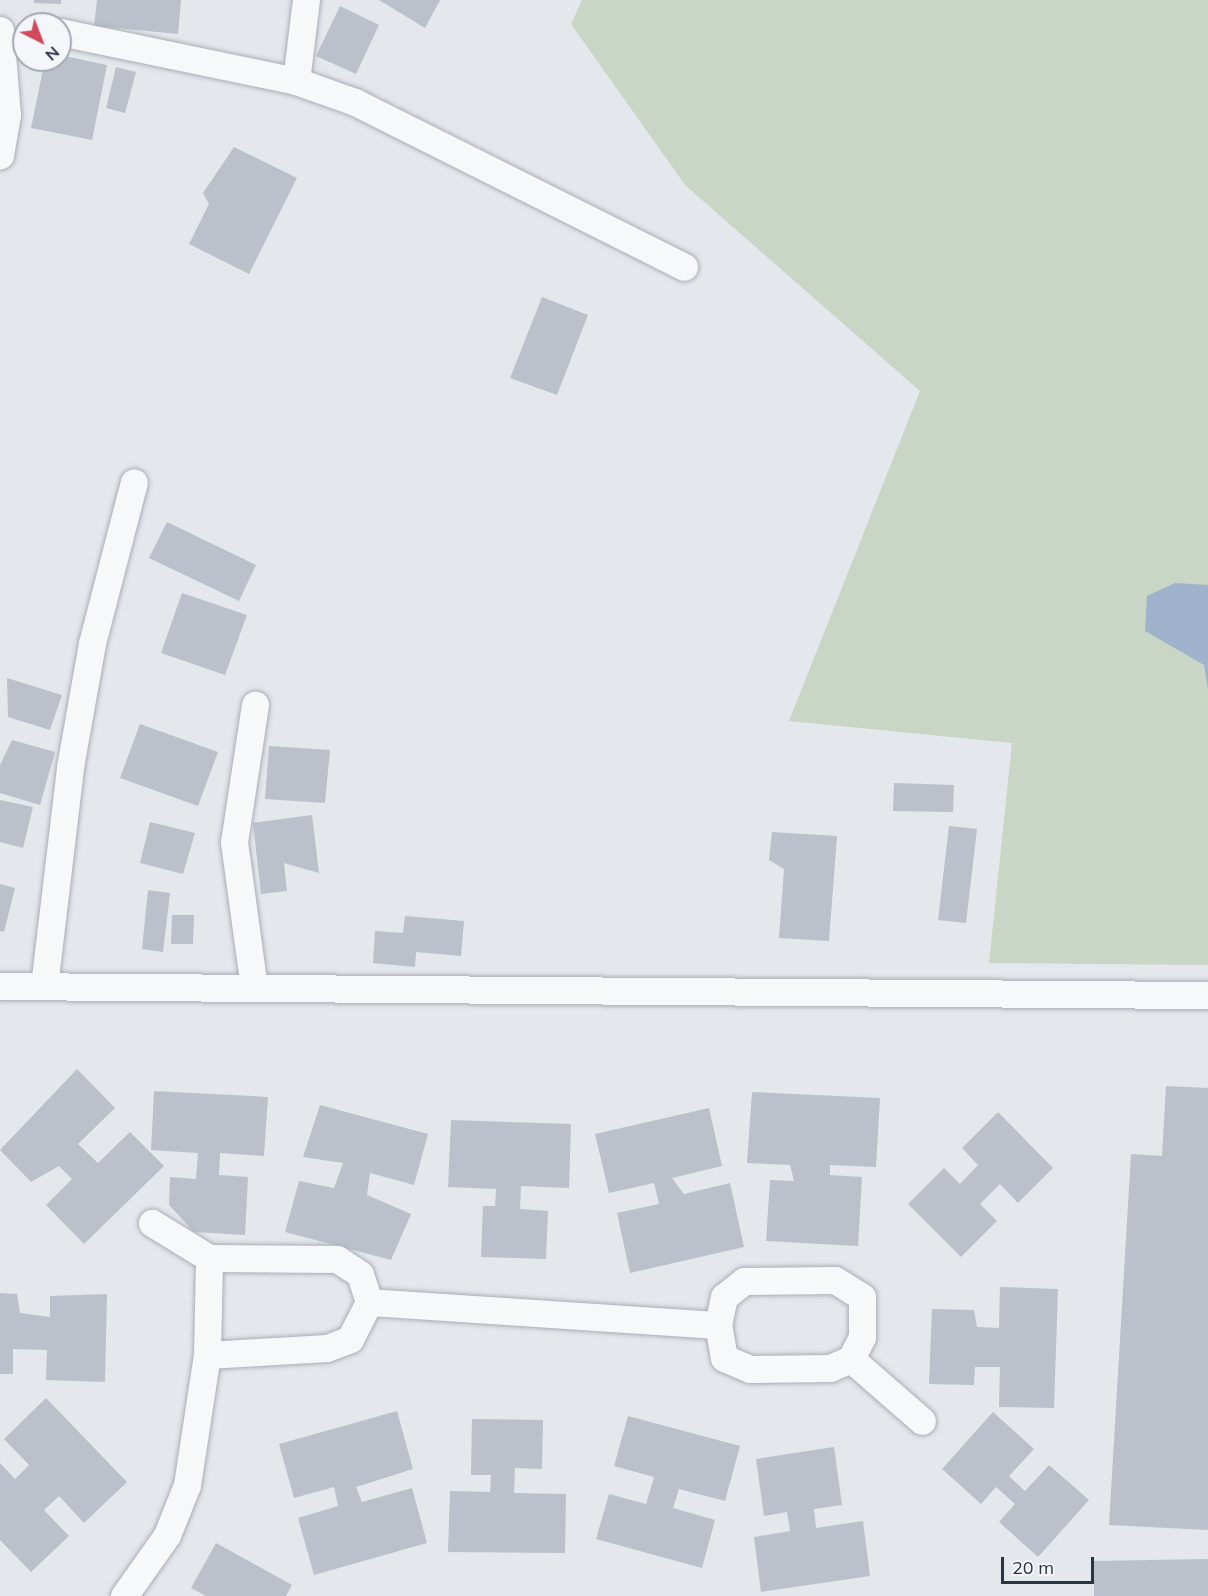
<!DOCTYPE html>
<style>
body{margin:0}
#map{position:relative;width:1208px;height:1596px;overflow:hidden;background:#e4e7ec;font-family:Mulish,sans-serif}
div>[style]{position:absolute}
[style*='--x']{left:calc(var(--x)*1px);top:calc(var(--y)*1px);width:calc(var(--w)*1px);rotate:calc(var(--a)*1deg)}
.green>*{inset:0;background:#c9d6c5}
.water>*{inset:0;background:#9fb4cc}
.building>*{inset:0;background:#bbc0ca}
.roads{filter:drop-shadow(0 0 2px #a9aeb7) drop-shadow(0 0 2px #a9aeb7)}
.street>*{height:27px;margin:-13.5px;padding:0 13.5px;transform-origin:13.5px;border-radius:13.5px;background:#f7f8fa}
span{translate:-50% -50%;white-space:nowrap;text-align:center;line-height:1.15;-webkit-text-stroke:4.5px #f4f6f9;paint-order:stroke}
.north{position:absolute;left:12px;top:12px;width:60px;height:60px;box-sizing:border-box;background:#f4f6f9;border:2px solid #a4a8b1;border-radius:50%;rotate:138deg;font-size:16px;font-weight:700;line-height:24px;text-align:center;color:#2b3445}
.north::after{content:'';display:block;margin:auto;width:21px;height:27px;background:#d1495b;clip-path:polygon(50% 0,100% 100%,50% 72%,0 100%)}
.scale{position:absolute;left:1001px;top:1557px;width:93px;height:27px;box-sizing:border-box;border:3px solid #2b3445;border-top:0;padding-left:8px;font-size:18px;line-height:21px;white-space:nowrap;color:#2b3445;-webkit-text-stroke:4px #f4f6f9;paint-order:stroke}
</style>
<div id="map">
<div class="green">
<i style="clip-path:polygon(582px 0,1208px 0,1208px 965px,989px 963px,1012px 743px,789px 721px,920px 391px,685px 185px,571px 24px)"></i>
</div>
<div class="water">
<i style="clip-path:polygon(1175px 583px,1208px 585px,1208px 690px,1204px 665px,1145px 631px,1147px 596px)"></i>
</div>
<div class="building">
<i style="clip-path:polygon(34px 0,61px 0,61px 4px,34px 3px)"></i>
<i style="clip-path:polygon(97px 0,181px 0,178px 34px,94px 26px)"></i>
<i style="clip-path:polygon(379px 0,440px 0,425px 28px)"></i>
<i style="clip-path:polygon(340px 6px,379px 25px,356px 74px,316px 56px)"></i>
<i style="clip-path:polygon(60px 55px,107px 65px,92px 140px,31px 128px,45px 60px,60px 60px)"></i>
<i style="clip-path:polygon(116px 67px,136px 72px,125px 113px,106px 108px)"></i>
<i style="clip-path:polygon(234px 147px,297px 178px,249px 274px,189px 244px,209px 204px,203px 193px)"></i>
<i style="clip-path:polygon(542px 297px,588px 315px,557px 395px,510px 378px)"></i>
<i style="clip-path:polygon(167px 522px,256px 565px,239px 601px,149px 558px)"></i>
<i style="clip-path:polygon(182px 593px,247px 615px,225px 675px,161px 653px)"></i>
<i style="clip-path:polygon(7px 678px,62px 695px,50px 730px,8px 717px)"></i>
<i style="clip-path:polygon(140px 724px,218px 752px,198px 806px,120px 778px)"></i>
<i style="clip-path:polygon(12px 740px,55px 752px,40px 805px,0 793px,0 765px)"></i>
<i style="clip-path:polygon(269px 746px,330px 750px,325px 803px,265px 799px)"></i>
<i style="clip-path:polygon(894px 783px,954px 785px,953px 812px,893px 811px)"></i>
<i style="clip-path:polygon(0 800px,33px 807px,23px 848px,0 842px)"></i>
<i style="clip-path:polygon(312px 815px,319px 873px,284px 863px,287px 891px,261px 894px,253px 823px)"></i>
<i style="clip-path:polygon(150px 822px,195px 833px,183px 874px,140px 863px)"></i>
<i style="clip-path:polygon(949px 826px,977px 829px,966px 923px,938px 920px)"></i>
<i style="clip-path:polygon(772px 832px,837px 836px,829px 941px,779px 938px,784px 869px,769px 860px)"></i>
<i style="clip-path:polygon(0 884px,15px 888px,4px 932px,0 931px)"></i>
<i style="clip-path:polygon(148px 890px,170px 893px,163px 952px,142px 949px)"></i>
<i style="clip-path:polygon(172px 915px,194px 915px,193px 944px,171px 944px)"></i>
<i style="clip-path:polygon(405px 916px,464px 921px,461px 956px,416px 952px,415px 967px,373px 963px,375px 931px,403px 933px)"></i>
<i style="clip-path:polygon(77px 1069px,115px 1108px,78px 1144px,98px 1163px,130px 1132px,164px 1166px,84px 1244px,46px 1205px,72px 1179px,59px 1166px,31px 1182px,0 1150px)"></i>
<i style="clip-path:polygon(1166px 1086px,1208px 1088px,1208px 1530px,1109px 1525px,1131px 1154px,1162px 1156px)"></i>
<i style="clip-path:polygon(154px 1091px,268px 1097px,264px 1156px,220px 1153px,219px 1175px,248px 1177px,245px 1235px,194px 1232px,169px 1205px,170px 1177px,196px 1179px,198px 1153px,151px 1150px)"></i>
<i style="clip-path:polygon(752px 1092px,880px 1098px,876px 1167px,830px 1165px,830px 1175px,862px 1177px,858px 1246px,766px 1241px,770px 1180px,794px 1181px,790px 1165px,747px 1163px)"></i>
<i style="clip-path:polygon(320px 1105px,428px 1134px,414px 1185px,370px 1173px,367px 1195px,411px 1214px,391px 1260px,285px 1232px,299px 1181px,334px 1188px,343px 1163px,303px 1157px)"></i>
<i style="clip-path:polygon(709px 1108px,722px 1166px,672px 1178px,684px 1194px,730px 1183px,744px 1247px,630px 1273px,617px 1213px,659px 1204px,654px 1183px,609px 1193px,595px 1134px)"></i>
<i style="clip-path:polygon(998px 1112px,1053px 1168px,1018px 1203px,1000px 1184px,980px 1204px,997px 1221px,961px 1257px,908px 1204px,944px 1168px,960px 1184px,978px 1165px,962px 1148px)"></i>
<i style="clip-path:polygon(451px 1120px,571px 1124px,569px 1188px,521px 1186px,520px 1209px,548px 1211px,546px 1259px,481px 1257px,483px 1206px,495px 1206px,496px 1189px,448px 1187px)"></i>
<i style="clip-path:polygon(1000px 1287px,1058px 1289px,1054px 1408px,999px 1407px,1000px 1367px,975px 1367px,974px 1385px,929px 1384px,932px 1309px,974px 1310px,977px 1327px,999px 1328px)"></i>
<i style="clip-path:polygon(0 1293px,17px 1294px,20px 1313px,50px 1317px,50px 1296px,107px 1294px,105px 1382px,46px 1380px,47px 1350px,13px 1349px,13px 1374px,0 1374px)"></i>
<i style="clip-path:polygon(46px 1398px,127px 1482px,84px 1523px,59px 1496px,44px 1510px,69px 1536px,31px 1572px,0 1540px,0 1463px,15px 1479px,29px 1465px,4px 1439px)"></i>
<i style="clip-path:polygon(397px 1411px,413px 1469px,356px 1487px,362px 1502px,412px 1488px,427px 1543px,314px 1575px,298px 1518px,338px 1506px,334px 1487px,294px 1498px,279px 1444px)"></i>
<i style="clip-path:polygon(993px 1412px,1034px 1449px,1009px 1476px,1025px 1491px,1049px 1465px,1089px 1500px,1038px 1557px,999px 1522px,1015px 1504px,996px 1487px,981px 1504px,942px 1469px)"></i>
<i style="clip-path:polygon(628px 1416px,740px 1446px,725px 1501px,679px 1489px,673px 1508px,715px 1520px,702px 1568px,596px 1539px,609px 1494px,646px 1504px,654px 1477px,614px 1466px)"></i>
<i style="clip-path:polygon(472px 1419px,543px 1420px,542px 1469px,515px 1468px,514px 1493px,566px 1494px,565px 1553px,448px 1552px,450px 1491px,490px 1492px,491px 1475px,471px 1475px)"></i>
<i style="clip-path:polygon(834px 1447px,842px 1505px,814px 1509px,816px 1528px,863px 1521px,870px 1576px,761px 1592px,754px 1537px,790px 1531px,787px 1512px,764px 1516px,756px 1459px)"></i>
<i style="clip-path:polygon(216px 1543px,292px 1585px,286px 1596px,206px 1596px,191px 1588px)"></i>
<i style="clip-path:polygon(1208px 1559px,1208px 1596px,1094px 1596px,1094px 1561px)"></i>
</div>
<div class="roads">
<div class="street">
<i style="--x:0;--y:30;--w:85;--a:85.3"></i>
<i style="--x:7;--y:115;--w:41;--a:99.9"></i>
<i style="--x:60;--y:32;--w:241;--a:11.7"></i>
<i style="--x:296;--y:81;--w:63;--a:19.6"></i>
<i style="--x:355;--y:102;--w:368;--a:26.6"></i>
<i style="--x:296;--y:81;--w:82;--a:-83"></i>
<i style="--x:0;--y:986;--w:1208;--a:0.43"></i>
<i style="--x:44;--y:986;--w:221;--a:-83.2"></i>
<i style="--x:70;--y:767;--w:126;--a:-79.9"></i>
<i style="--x:92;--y:643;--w:166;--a:-75.4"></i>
<i style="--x:254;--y:988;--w:147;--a:-97.8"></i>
<i style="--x:234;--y:842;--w:139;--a:-81.3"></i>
<i style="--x:835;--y:1280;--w:32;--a:32"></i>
<i style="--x:862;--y:1297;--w:40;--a:90"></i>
<i style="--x:862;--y:1337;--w:25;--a:117"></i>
<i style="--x:851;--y:1359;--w:23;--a:157"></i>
<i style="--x:830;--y:1368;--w:80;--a:179.3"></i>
<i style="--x:750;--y:1369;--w:28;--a:-157"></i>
<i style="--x:724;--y:1358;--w:34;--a:-100"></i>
<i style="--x:718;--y:1325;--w:29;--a:-78"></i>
<i style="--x:724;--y:1297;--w:26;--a:-39"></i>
<i style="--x:744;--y:1281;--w:91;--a:-0.6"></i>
<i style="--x:369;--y:1302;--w:350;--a:3.8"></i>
<i style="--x:207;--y:1355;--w:120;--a:-3.3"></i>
<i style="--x:327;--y:1348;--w:25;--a:-21"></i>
<i style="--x:350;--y:1339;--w:42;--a:-62.8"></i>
<i style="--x:369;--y:1302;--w:29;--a:-108"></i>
<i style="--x:360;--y:1274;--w:27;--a:-147"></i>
<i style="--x:337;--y:1259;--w:128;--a:-179.6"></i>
<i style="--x:851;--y:1359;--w:94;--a:41.1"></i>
<i style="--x:124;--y:1596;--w:75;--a:-54.8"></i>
<i style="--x:167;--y:1535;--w:54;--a:-68.2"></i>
<i style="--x:187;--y:1485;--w:132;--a:-81.3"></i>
<i style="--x:207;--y:1355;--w:97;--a:-88.8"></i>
<i style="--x:209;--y:1258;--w:67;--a:-148.4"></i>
</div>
</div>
<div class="north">N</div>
<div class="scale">20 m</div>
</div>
